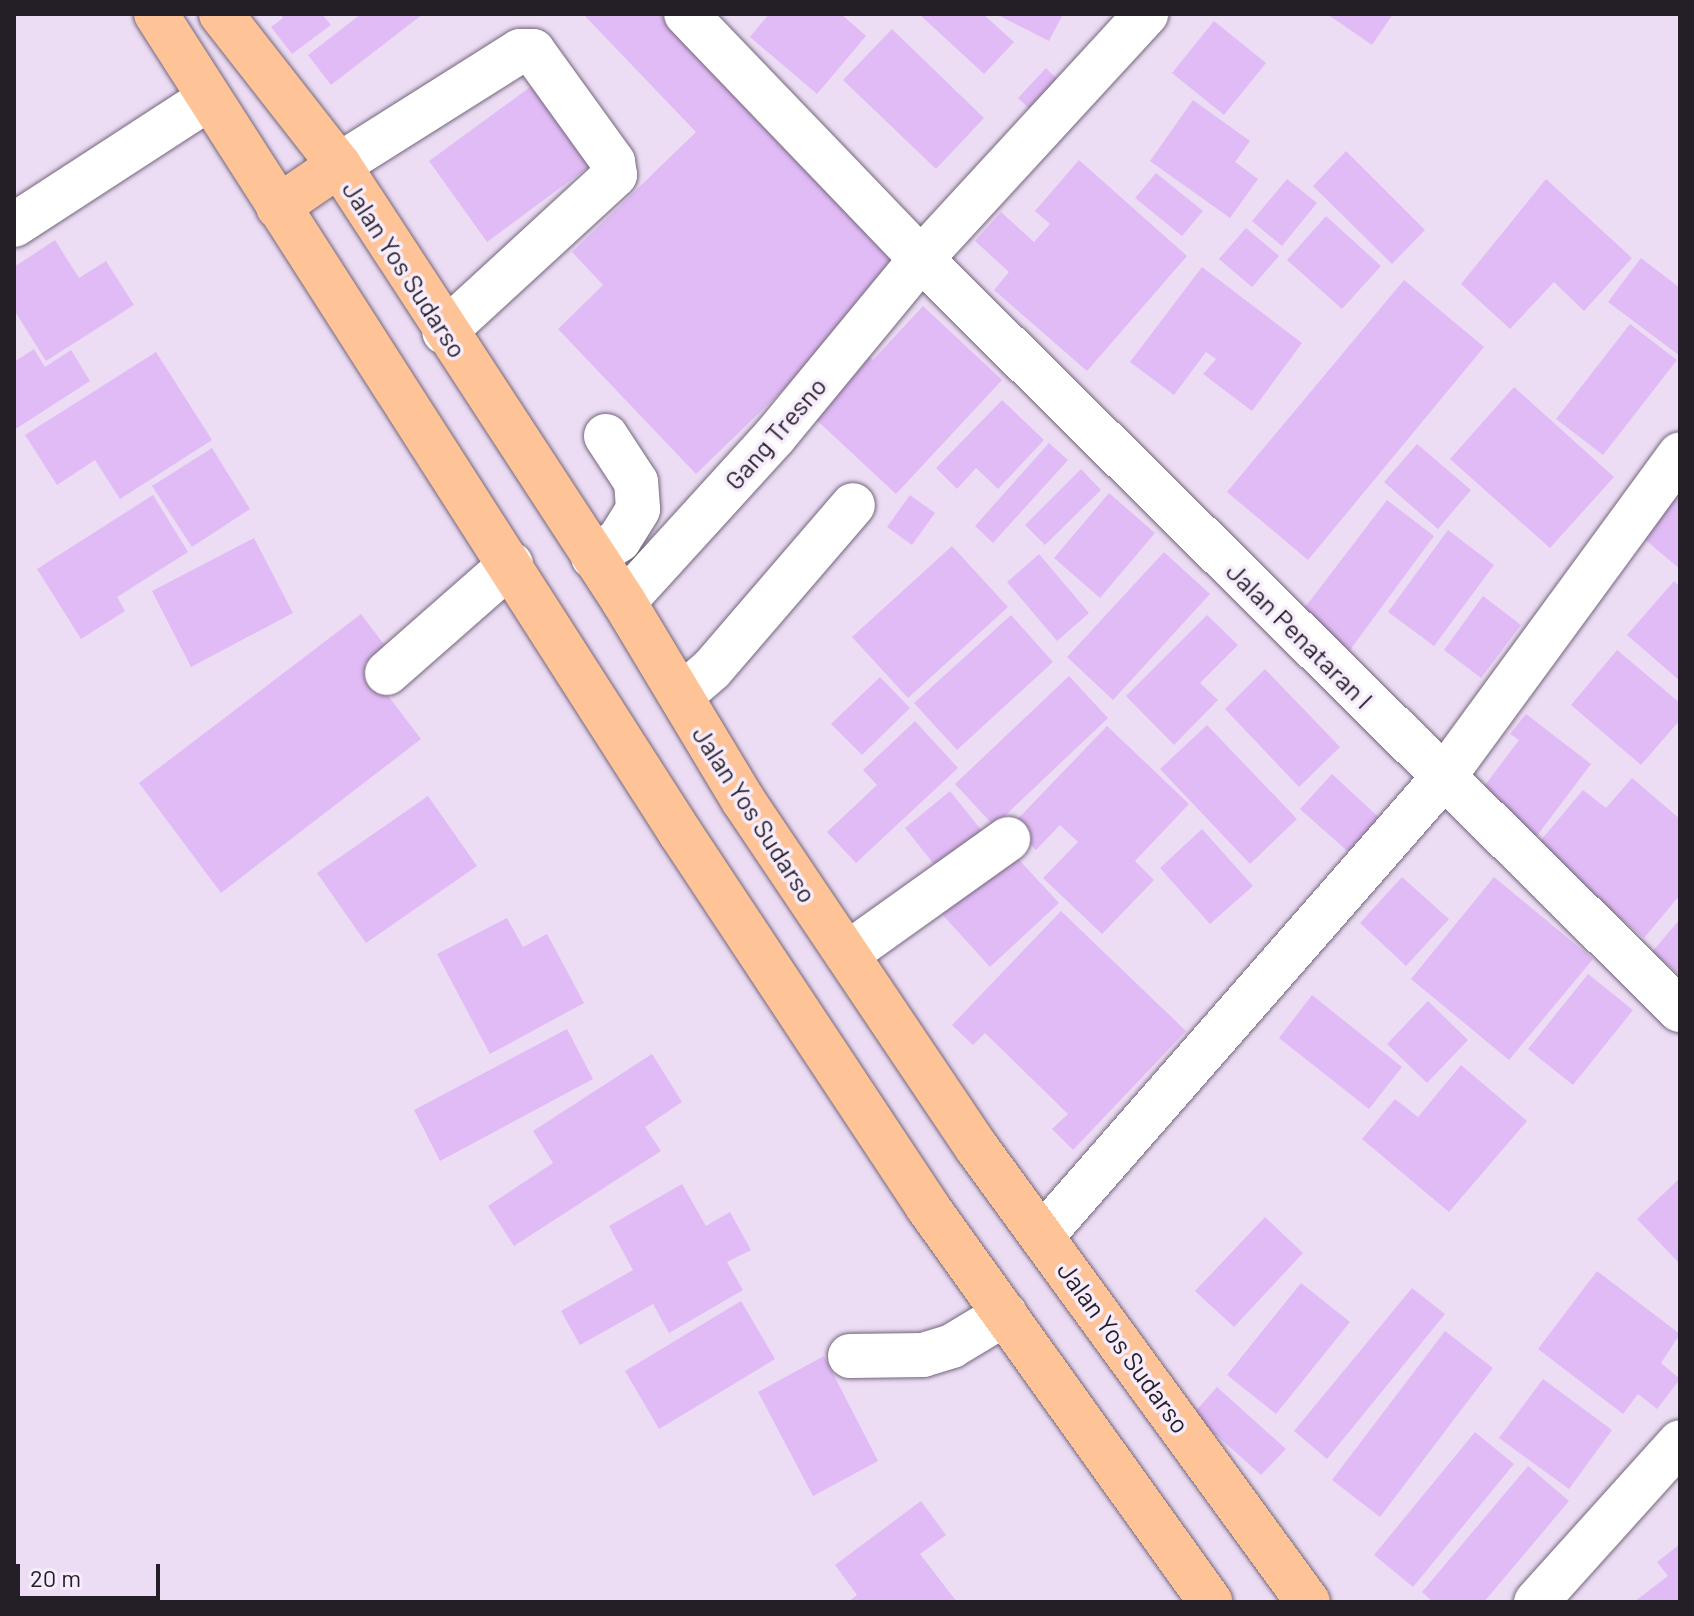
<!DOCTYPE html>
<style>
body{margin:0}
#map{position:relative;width:1694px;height:1616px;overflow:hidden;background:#ecddf5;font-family:Barlow,sans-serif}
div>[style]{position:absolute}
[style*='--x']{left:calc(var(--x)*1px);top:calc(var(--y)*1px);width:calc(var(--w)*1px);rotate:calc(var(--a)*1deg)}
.building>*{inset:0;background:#e1bbf6}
.roads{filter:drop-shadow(0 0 2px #73667b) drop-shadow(0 0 2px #73667b)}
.minor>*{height:44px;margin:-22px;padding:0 22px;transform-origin:22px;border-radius:22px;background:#fff}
.highway>*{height:44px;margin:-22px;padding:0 22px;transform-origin:22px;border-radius:22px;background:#ffc398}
span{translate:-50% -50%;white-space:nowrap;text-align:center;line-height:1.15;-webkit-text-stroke:7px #f6ecfc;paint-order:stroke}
.street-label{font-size:26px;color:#241e27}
.frame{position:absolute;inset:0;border:16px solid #241e27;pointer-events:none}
.scale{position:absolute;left:16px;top:1564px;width:144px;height:36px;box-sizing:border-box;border:4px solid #241e27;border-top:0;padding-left:10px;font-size:24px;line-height:28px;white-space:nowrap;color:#241e27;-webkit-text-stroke:6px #f6ecfc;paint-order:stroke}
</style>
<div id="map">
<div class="building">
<i style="clip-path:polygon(280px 14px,322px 14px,331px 25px,292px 54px,271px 27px,283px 18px)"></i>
<i style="clip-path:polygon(361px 14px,423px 14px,331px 85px,308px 55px)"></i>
<i style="clip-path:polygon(583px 14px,660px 14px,906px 271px,696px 474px,558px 329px,603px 285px,572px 252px,696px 132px)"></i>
<i style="clip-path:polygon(769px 14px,841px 14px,866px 36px,817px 94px,750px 37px)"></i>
<i style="clip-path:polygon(919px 14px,983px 14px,1014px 42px,984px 74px)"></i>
<i style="clip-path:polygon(996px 14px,1063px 14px,1049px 41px)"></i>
<i style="clip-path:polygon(1327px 14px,1393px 14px,1372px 45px)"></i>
<i style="clip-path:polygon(1214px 21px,1266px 63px,1224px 115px,1172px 73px)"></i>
<i style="clip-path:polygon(892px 29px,984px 118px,936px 169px,843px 80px)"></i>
<i style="clip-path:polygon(1046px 68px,1066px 88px,1039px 118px,1018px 98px)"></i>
<i style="clip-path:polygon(533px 85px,591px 165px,487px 242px,429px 161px)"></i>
<i style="clip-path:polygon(1193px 100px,1250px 141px,1235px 162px,1258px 179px,1230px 218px,1150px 161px)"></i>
<i style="clip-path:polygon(1346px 151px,1425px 230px,1392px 264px,1313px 186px)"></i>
<i style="clip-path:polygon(1079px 160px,1187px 256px,1087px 371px,994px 290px,1009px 272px,975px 241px,1001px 212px,1034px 242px,1050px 224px,1035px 211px)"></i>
<i style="clip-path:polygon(1156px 173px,1203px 211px,1182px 236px,1135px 198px)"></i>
<i style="clip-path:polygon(1287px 179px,1317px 203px,1282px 246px,1252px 221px)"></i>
<i style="clip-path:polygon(1546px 179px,1632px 258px,1584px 311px,1554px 282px,1510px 329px,1461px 284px)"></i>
<i style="clip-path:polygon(1326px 216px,1381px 266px,1342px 309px,1287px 260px)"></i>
<i style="clip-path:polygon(1246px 228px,1279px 256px,1252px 287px,1219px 259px)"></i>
<i style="clip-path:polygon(55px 240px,79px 278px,106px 261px,134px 305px,46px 361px,14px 310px,14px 267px)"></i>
<i style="clip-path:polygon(1641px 258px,1680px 288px,1680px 356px,1608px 302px)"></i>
<i style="clip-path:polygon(1202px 267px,1302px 343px,1252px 411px,1203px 374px,1216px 359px,1206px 352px,1174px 395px,1130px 362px)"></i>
<i style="clip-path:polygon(1404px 280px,1484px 347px,1308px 560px,1227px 492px)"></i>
<i style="clip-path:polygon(923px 306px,1002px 380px,896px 494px,808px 412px,864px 351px,873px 360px)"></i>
<i style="clip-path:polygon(1630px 324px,1677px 360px,1603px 455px,1556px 419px)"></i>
<i style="clip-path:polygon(34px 349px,45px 367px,71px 350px,90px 381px,14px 430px,14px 362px)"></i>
<i style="clip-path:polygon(156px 352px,212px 440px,120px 499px,95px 460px,57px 485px,25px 435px)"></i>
<i style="clip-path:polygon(1514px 387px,1614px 477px,1550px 548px,1450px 459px)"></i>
<i style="clip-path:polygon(1002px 400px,1044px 440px,998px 489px,976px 468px,957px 489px,936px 468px)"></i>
<i style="clip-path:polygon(1049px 443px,1068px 460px,993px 543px,975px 526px)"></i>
<i style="clip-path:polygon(1417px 444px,1471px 490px,1438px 529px,1384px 482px)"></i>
<i style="clip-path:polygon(212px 448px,250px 509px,192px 547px,152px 486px)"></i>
<i style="clip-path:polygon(1081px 469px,1101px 490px,1045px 545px,1025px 525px)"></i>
<i style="clip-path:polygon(1680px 481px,1680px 569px,1637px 533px)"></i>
<i style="clip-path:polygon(1109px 493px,1155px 533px,1100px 598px,1054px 558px)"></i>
<i style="clip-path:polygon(153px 495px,188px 552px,117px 597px,125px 611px,81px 639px,37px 569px)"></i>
<i style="clip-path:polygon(910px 495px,935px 513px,912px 545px,887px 527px)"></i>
<i style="clip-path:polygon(1387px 500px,1434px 536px,1350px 650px,1300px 614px)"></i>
<i style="clip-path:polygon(1448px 530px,1494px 565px,1434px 646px,1388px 612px)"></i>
<i style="clip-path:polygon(254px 538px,293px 613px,191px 667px,152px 591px)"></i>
<i style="clip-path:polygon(952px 546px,1008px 607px,908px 698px,852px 637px)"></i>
<i style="clip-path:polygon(1164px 552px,1210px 594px,1113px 700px,1067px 657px)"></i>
<i style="clip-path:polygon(1039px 554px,1089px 613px,1057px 641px,1007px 582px)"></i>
<i style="clip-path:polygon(1674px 581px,1680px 587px,1680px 681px,1627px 635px)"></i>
<i style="clip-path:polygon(1483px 596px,1521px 625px,1481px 678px,1444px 650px)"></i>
<i style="clip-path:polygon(361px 614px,386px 647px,364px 664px,421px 739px,221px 893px,139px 783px)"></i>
<i style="clip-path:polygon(1011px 615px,1053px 662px,957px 750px,914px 703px)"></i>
<i style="clip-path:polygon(1207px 615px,1238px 645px,1200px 683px,1218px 700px,1174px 745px,1126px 696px)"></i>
<i style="clip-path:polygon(1617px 650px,1680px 703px,1680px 720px,1641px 765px,1571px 705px)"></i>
<i style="clip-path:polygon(1265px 669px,1340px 747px,1299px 787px,1225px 709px)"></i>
<i style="clip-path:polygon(1069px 676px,1108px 718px,994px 826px,955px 784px)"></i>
<i style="clip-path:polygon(880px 677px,910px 708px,862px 755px,831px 724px)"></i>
<i style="clip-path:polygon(1526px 714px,1591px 764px,1530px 845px,1473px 801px,1519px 740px,1510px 734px)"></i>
<i style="clip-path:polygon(915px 721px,958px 768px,856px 863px,827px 832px,877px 785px,863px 770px)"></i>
<i style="clip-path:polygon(1207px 725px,1297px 819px,1250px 864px,1160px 769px)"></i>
<i style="clip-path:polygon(1107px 726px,1189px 804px,1135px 861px,1154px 880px,1102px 934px,1043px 878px,1078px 842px,1060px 825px,1036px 850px,1011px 826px)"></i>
<i style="clip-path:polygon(1332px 774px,1385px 823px,1354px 857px,1300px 809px)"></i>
<i style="clip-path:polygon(1632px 778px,1680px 819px,1680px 895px,1644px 938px,1536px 846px,1583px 790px,1606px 808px)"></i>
<i style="clip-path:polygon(950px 791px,986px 836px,941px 873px,905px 828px)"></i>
<i style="clip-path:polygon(428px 796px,477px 866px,366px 943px,317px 873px)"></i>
<i style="clip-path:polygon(1202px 829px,1253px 886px,1210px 924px,1160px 868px)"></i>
<i style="clip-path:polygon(1010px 850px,1059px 903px,990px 967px,941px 913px)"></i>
<i style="clip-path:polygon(1402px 877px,1449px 919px,1406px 966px,1360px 923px)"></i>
<i style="clip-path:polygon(1494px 877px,1593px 959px,1509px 1060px,1411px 979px)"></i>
<i style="clip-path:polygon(1061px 911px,1186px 1031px,1073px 1150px,1052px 1129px,1068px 1114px,985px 1033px,973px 1045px,952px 1025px)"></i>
<i style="clip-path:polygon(507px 918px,523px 947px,547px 934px,584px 1003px,490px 1054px,437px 954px)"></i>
<i style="clip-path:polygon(1680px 919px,1680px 975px,1652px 952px)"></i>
<i style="clip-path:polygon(1588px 974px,1633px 1010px,1573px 1085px,1528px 1049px)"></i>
<i style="clip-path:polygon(1312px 995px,1402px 1067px,1369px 1109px,1279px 1038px)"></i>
<i style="clip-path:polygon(1428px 1001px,1468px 1040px,1427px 1083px,1387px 1044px)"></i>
<i style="clip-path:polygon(567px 1029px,593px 1079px,440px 1161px,414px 1110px)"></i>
<i style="clip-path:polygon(652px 1054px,682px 1102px,645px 1127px,661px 1151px,514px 1246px,488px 1206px,553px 1163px,533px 1131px)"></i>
<i style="clip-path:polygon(1461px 1065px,1527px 1121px,1449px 1212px,1362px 1139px,1395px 1099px,1418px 1117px)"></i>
<i style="clip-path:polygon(1680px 1178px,1680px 1264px,1637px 1219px)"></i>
<i style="clip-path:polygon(682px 1184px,706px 1226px,730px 1212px,751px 1250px,727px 1262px,743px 1290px,669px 1333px,653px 1304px,580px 1345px,561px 1311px,633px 1270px,609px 1226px)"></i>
<i style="clip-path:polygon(1265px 1217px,1303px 1253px,1234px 1327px,1195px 1291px)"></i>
<i style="clip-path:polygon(1597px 1271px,1680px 1334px,1661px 1363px,1680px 1379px,1657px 1409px,1638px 1394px,1623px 1414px,1538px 1349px)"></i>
<i style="clip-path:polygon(1301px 1283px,1350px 1322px,1276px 1414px,1227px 1375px)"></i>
<i style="clip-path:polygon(1412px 1288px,1445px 1314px,1327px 1459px,1294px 1431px)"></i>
<i style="clip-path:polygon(741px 1301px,775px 1359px,659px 1429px,625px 1371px)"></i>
<i style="clip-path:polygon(1445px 1331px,1493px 1368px,1380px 1517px,1332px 1480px)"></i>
<i style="clip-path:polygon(824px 1356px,878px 1461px,813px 1496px,758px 1392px)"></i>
<i style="clip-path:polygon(1543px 1379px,1612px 1430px,1569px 1489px,1499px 1438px)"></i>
<i style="clip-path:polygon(1217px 1387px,1286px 1449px,1261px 1475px,1193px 1414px)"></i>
<i style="clip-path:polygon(1475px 1432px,1514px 1464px,1413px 1587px,1374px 1555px)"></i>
<i style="clip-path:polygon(1528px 1466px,1569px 1501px,1484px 1602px,1433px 1602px,1422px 1592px)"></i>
<i style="clip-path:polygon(921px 1501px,946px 1535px,920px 1554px,957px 1602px,848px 1602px,857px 1595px,835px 1565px)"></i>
<i style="clip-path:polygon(1680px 1544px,1680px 1602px,1634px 1602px,1668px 1576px,1657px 1562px)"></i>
</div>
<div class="roads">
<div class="minor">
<i style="--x:686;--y:14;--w:339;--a:46.2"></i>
<i style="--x:921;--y:259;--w:1068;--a:44.7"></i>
<i style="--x:339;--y:165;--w:214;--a:-32.2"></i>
<i style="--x:520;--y:51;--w:13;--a:0"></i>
<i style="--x:533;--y:51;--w:137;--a:54.2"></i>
<i style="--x:613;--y:162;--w:13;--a:81"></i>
<i style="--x:615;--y:175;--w:232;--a:137.4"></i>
<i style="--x:14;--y:225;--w:231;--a:-33"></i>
<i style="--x:593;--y:557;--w:31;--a:-33"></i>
<i style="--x:619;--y:540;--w:36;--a:-58"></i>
<i style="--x:638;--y:509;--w:27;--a:-94"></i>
<i style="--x:636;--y:482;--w:55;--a:-123.1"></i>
<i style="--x:624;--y:602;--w:224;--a:-47.7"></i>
<i style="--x:775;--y:436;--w:229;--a:-50.5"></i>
<i style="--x:921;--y:259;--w:333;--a:-47.4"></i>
<i style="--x:387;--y:673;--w:165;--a:-41.3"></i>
<i style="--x:681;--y:696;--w:41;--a:-41.1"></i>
<i style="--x:712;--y:669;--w:216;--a:-49.3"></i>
<i style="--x:847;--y:954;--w:198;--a:-35.5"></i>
<i style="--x:1043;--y:1235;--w:607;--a:-48.81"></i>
<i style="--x:1443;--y:778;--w:401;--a:-53.8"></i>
<i style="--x:850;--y:1356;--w:73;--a:-0.8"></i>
<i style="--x:923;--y:1355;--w:30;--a:-17"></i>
<i style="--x:952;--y:1346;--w:62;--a:-31.1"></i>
<i style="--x:1536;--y:1602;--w:215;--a:-48"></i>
</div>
<div class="highway">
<i style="--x:156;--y:14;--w:974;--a:57.37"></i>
<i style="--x:681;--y:834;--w:446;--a:56.5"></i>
<i style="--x:927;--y:1206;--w:487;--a:54.4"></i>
<i style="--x:221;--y:14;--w:192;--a:52"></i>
<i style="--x:339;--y:165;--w:522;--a:56.89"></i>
<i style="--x:624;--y:602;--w:231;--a:59"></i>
<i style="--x:743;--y:800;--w:419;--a:56.1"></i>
<i style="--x:977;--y:1148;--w:562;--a:53.91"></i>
<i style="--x:278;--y:207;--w:74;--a:-34.5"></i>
</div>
</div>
<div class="street-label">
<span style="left:405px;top:269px;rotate:57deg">Jalan Yos Sudarso</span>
<span style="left:775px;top:433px;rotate:-49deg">Gang Tresno</span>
<span style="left:1300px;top:635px;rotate:45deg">Jalan Penataran I</span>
<span style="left:755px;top:814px;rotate:57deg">Jalan Yos Sudarso</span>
<span style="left:1124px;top:1347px;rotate:54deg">Jalan Yos Sudarso</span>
</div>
<div class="frame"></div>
<div class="scale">20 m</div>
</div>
